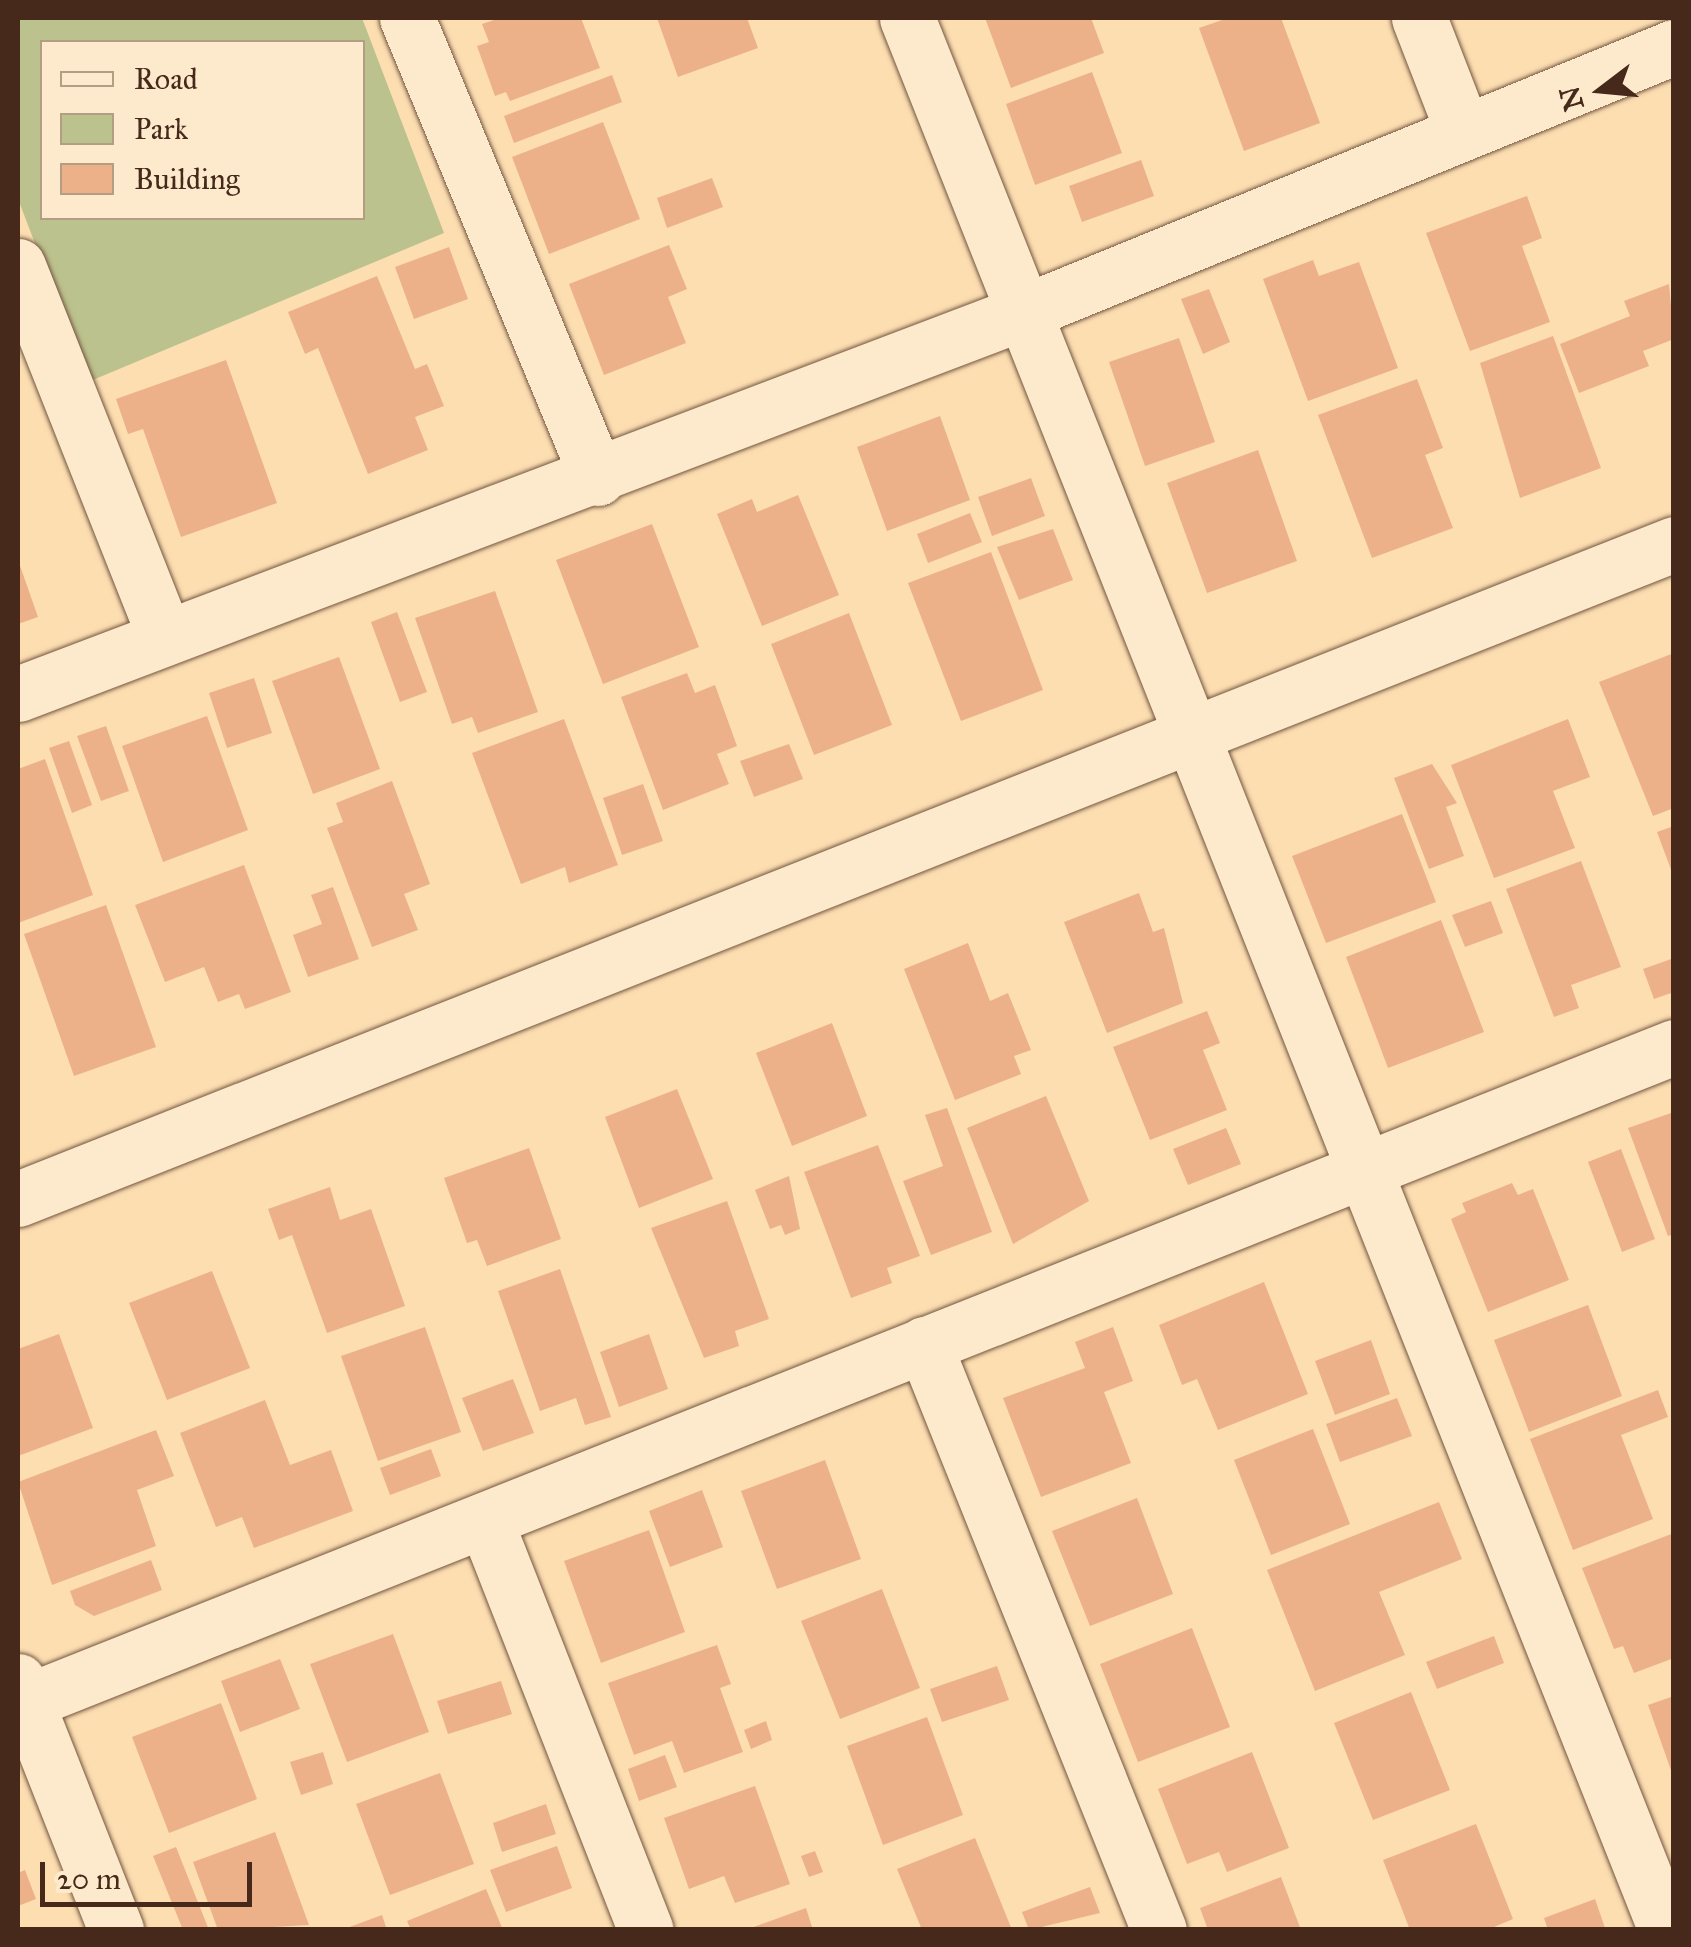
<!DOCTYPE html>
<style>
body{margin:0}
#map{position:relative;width:1691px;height:1947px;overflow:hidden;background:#fcdeb1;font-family:"IM FELL Great Primer",serif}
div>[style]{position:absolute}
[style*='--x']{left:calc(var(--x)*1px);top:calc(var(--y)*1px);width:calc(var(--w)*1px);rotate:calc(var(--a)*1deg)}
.green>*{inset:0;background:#bcc28e}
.building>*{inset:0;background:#edb189}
.roads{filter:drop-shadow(0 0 2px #745640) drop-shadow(0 0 2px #745640)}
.street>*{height:55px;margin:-27.5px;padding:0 27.5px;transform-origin:27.5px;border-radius:27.5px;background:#fdeacc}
.secondary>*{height:55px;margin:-27.5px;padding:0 27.5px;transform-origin:27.5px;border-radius:27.5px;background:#fdeacc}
span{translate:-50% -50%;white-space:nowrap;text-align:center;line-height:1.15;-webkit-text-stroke:10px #fdeacc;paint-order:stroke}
.frame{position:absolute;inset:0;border:20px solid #46291b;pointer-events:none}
.legend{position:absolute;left:40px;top:40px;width:325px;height:180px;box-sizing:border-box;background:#fdeacc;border:2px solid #b49d85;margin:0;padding:12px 18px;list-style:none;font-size:30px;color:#46291b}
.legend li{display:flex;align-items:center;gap:20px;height:50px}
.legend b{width:50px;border:2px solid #b49d85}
.north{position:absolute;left:1551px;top:40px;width:100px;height:100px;-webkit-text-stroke:8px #fdeacc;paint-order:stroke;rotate:254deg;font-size:28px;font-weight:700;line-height:40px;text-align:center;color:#46291b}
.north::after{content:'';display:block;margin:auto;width:35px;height:45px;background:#46291b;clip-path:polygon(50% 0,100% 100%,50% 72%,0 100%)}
.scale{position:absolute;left:40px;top:1862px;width:212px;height:45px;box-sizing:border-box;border:5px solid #46291b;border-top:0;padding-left:12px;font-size:30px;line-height:35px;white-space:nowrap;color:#46291b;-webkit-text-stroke:8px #fdeacc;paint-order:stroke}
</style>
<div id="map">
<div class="green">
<i style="clip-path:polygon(evenodd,18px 18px,362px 18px,444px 233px,88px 382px,18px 199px,18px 18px,42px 42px,362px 42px,362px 218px,42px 218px,42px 42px)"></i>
</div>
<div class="building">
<i style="clip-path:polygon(500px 18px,581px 18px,600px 68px,510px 101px,506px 92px,495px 96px,477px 46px,489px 42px,482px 24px)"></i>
<i style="clip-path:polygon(657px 18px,747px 18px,758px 48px,678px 77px)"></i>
<i style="clip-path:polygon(985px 18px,1091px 18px,1104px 53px,1011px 88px)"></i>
<i style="clip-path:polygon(1228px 18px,1281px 18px,1320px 123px,1244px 151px,1199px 28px)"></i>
<i style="clip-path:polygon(1092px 72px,1122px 153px,1035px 185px,1006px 104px)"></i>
<i style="clip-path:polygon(612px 75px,622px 102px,514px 143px,504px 116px)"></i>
<i style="clip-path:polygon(603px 122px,640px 219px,549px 254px,512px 157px)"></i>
<i style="clip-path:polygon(1141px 160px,1154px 196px,1082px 222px,1069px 186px)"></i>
<i style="clip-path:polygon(712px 178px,723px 207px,667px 228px,657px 198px)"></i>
<i style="clip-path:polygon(1527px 196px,1542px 238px,1522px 246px,1550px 322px,1470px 351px,1426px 233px)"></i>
<i style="clip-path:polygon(669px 245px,687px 289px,668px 297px,686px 343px,604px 375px,569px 284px)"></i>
<i style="clip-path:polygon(449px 247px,468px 299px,414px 319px,395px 267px)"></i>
<i style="clip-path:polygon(1313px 260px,1319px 276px,1359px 262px,1398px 368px,1308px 401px,1263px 279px)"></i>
<i style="clip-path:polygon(377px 276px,415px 369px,427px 364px,444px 406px,415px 417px,428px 450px,368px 474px,318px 348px,305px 354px,288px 312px)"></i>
<i style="clip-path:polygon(1669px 284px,1674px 339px,1643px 351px,1649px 366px,1579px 393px,1560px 344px,1630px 316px,1624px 301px)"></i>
<i style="clip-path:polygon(1209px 289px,1230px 342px,1203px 354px,1181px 299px)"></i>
<i style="clip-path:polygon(1553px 336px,1601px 468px,1520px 498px,1480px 363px)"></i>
<i style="clip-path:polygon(1179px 338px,1215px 442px,1145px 466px,1109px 362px)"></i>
<i style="clip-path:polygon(226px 360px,277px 503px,181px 537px,143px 429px,128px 434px,116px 399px)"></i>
<i style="clip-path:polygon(1417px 379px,1443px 448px,1425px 455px,1453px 528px,1372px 558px,1318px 415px)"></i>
<i style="clip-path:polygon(940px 416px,970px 500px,887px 531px,857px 447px)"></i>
<i style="clip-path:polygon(1258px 450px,1297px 561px,1207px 593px,1167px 483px)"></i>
<i style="clip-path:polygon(1031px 478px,1045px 516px,992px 536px,978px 497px)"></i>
<i style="clip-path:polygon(798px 495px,839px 595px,762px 626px,717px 514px,752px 499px,757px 512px)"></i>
<i style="clip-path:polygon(970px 513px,982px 542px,928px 563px,917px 534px)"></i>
<i style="clip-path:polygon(652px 524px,699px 647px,603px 684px,556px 560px)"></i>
<i style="clip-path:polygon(1053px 529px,1073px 580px,1019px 600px,997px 547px)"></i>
<i style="clip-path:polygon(991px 552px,1043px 690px,961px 721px,908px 583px)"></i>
<i style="clip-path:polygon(18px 560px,38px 617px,18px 624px)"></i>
<i style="clip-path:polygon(495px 591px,538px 712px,478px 733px,472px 717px,452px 724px,415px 618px)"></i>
<i style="clip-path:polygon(397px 612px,427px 692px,400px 702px,371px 622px)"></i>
<i style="clip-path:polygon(849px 613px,892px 725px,814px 755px,771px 644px)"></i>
<i style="clip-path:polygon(1674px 653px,1674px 808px,1653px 816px,1599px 682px)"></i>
<i style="clip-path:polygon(339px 657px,380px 769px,313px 794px,272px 681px)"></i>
<i style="clip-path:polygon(687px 673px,695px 693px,715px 685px,737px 746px,717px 754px,729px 784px,663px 810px,621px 697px)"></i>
<i style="clip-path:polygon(254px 678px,272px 733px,227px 748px,209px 693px)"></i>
<i style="clip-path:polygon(207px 716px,248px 830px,163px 862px,122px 746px)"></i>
<i style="clip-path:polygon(564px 719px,618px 865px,569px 883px,565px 867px,521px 884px,472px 753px)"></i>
<i style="clip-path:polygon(1568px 719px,1590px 777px,1553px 791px,1575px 848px,1494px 878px,1451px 765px)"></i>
<i style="clip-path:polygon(106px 726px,129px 791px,101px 801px,77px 736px)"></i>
<i style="clip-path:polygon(69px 741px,92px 805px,72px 813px,49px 748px)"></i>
<i style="clip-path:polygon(789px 744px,803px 779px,754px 797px,740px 761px)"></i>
<i style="clip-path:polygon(45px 759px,93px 895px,18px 923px,18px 769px)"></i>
<i style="clip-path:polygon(1432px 764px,1457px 803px,1446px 807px,1464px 856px,1429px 869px,1394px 778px)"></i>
<i style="clip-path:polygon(392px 781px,430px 884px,404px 894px,418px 930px,372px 947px,327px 828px,343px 822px,336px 803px)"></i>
<i style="clip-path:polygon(643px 784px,663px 841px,622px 855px,603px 798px)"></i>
<i style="clip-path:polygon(1402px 814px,1436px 902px,1326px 943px,1292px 856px)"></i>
<i style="clip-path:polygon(1674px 826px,1674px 875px,1673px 875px,1657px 832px)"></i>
<i style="clip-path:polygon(1581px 861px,1621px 967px,1571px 985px,1579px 1008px,1554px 1017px,1506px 889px)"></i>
<i style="clip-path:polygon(244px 865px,291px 992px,245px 1009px,239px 994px,218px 1002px,204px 967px,165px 982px,135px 905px)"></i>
<i style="clip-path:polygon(333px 887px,359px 959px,308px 977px,293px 935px,322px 924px,311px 895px)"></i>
<i style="clip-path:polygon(1139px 893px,1153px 932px,1164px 928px,1183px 1003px,1107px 1033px,1064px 922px)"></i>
<i style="clip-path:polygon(1491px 901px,1503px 933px,1465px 947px,1452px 915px)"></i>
<i style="clip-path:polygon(106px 905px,156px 1047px,74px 1076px,24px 934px)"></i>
<i style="clip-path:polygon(1441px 920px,1484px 1032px,1388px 1068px,1346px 957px)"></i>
<i style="clip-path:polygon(968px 943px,990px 1001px,1008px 993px,1031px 1050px,1014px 1056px,1021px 1074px,955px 1100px,904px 969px)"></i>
<i style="clip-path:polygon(1674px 958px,1674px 992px,1654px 999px,1643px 969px)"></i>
<i style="clip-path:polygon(1207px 1011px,1220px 1043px,1203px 1050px,1227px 1110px,1150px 1140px,1113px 1047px)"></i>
<i style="clip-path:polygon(832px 1023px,867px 1116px,792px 1146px,756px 1053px)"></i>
<i style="clip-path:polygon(677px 1089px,713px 1179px,639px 1208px,605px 1117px)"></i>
<i style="clip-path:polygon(1046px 1096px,1089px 1201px,1013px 1244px,967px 1128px)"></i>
<i style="clip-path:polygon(947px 1108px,992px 1232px,931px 1255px,903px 1181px,943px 1166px,925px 1115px)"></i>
<i style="clip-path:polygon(1674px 1112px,1674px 1234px,1668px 1236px,1628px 1128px)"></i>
<i style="clip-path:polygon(1226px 1128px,1241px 1164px,1188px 1185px,1173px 1149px)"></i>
<i style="clip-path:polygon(878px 1145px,920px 1256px,887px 1268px,892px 1283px,851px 1298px,804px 1172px)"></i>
<i style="clip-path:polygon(529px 1148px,561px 1239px,487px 1266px,477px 1240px,467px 1243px,444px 1178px)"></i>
<i style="clip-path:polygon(1621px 1149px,1655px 1239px,1622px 1252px,1588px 1162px)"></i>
<i style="clip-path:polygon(789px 1176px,800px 1229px,785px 1235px,781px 1225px,770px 1229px,755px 1190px)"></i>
<i style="clip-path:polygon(1512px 1183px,1518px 1195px,1533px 1189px,1569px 1280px,1488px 1312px,1451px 1219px,1466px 1212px,1462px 1203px)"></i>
<i style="clip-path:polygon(330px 1187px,340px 1220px,371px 1209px,405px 1306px,327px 1333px,292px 1235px,279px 1240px,268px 1209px)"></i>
<i style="clip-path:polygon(727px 1201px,769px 1319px,735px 1331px,739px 1346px,704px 1358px,651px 1228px)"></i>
<i style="clip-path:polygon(560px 1269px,611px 1417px,585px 1425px,576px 1398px,540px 1411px,498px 1291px)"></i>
<i style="clip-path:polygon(212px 1271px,250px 1368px,167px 1400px,129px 1303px)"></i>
<i style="clip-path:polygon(1264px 1282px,1308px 1394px,1218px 1430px,1197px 1379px,1182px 1385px,1159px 1325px)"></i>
<i style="clip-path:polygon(1588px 1305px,1622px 1396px,1529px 1432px,1494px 1340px)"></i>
<i style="clip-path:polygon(425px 1327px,461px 1432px,378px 1461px,341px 1356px)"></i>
<i style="clip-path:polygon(1113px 1327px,1133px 1381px,1104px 1392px,1131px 1463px,1041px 1497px,1003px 1398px,1085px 1368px,1075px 1342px)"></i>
<i style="clip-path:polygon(59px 1334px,93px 1428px,18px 1456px,18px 1349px)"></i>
<i style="clip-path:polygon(649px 1334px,668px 1389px,619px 1407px,600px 1352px)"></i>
<i style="clip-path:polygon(1371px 1340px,1390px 1394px,1335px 1415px,1315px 1361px)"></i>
<i style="clip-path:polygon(513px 1379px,534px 1433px,483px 1451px,462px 1398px)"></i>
<i style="clip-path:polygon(1658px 1390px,1668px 1417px,1621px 1435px,1653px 1519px,1573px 1550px,1530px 1439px)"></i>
<i style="clip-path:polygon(1397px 1398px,1412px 1436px,1340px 1462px,1326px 1424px)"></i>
<i style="clip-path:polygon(265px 1400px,290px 1465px,331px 1450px,353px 1511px,254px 1548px,242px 1517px,216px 1527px,180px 1433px)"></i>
<i style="clip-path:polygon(1313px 1429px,1350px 1524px,1271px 1555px,1234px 1460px)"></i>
<i style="clip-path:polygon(156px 1430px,174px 1476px,137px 1490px,156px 1546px,52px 1585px,18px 1482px)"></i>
<i style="clip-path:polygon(431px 1449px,441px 1476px,390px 1495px,380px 1468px)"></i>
<i style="clip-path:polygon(825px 1460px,861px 1559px,777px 1589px,741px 1491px)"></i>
<i style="clip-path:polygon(702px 1490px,723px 1547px,670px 1567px,649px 1511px)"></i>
<i style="clip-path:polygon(1137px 1498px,1173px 1594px,1090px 1626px,1052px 1531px)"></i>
<i style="clip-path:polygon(1439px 1502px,1462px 1559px,1379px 1592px,1405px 1655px,1315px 1691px,1267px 1570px)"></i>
<i style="clip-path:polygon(649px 1530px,685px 1632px,601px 1663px,564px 1561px)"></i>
<i style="clip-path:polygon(1674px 1533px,1674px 1658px,1634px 1673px,1623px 1646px,1614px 1649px,1582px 1568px)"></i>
<i style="clip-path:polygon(151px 1560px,162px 1590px,94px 1616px,75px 1605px,70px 1591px)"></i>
<i style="clip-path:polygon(882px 1589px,920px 1688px,840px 1719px,801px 1621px)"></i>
<i style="clip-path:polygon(1192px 1628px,1230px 1727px,1138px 1762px,1100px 1664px)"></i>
<i style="clip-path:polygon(393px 1634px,429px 1732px,347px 1762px,310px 1664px)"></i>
<i style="clip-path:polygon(1494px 1636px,1504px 1663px,1437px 1689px,1426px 1662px)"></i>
<i style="clip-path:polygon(717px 1645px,731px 1684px,720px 1688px,743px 1752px,684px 1773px,672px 1741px,634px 1755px,608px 1683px)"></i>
<i style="clip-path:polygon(280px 1659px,300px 1709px,240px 1732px,221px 1681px)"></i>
<i style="clip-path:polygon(997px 1666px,1009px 1700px,942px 1722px,930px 1689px)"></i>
<i style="clip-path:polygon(501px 1681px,512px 1714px,448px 1734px,437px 1701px)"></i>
<i style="clip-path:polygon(1411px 1692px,1450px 1790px,1373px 1820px,1334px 1723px)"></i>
<i style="clip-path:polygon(1674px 1696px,1674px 1776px,1673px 1776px,1648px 1705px)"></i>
<i style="clip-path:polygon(221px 1703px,257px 1799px,169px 1833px,132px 1737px)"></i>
<i style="clip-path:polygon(927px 1717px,963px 1815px,883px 1845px,847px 1746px)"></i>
<i style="clip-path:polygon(766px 1721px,772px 1740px,751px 1749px,744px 1730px)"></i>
<i style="clip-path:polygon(323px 1752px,333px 1784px,301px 1795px,290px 1762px)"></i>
<i style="clip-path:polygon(1252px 1752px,1289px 1848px,1227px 1872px,1219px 1852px,1187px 1864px,1158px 1789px)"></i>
<i style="clip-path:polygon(665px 1755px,677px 1787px,639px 1801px,628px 1769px)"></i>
<i style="clip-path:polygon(440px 1773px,474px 1864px,390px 1895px,356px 1804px)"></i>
<i style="clip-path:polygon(755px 1786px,790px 1884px,735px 1903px,724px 1876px,689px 1889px,664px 1818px)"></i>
<i style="clip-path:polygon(546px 1804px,556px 1834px,502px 1852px,493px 1823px)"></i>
<i style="clip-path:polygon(1476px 1824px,1513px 1919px,1487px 1930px,1410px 1930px,1383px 1860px)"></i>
<i style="clip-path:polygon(275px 1832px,309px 1925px,218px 1930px,193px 1862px)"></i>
<i style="clip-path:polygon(975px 1838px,1012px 1930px,922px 1930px,897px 1869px)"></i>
<i style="clip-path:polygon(557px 1846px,572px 1888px,506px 1912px,490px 1870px)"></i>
<i style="clip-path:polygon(176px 1847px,209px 1930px,183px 1930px,153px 1856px)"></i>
<i style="clip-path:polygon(815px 1851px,823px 1872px,809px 1877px,801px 1856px)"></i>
<i style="clip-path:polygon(25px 1870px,36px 1899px,18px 1906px,18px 1873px)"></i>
<i style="clip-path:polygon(1281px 1877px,1301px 1930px,1208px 1930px,1200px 1908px)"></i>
<i style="clip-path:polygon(1090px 1887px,1100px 1913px,1029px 1930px,1022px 1912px)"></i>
<i style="clip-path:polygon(486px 1889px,503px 1930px,411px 1930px,407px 1921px)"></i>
<i style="clip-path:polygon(1595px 1899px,1605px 1928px,1548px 1930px,1544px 1918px)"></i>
<i style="clip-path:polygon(806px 1908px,813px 1930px,748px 1930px,748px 1929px)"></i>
<i style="clip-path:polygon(382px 1915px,387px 1930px,344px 1930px,344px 1929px)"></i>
</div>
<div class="roads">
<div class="street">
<i style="--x:407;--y:18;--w:498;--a:67.5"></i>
<i style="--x:907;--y:18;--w:2057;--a:68.35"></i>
<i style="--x:1419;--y:18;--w:119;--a:68.8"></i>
<i style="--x:18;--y:266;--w:399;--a:68.4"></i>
<i style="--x:18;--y:694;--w:1076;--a:-20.79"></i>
<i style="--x:1024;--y:312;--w:702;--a:-22.18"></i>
<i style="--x:924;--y:1344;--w:631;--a:68.15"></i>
<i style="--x:485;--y:1520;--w:440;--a:68.6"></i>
<i style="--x:18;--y:1681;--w:268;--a:68.5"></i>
<i style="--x:18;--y:1705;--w:1782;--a:-21.67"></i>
</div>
<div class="secondary">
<i style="--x:18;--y:1199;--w:1781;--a:-21.58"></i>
</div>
</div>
<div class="frame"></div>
<ul class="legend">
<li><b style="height:12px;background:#fdeacc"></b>Road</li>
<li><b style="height:28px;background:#bcc28e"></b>Park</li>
<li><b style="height:28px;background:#edb189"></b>Building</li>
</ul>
<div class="north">N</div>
<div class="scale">20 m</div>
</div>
